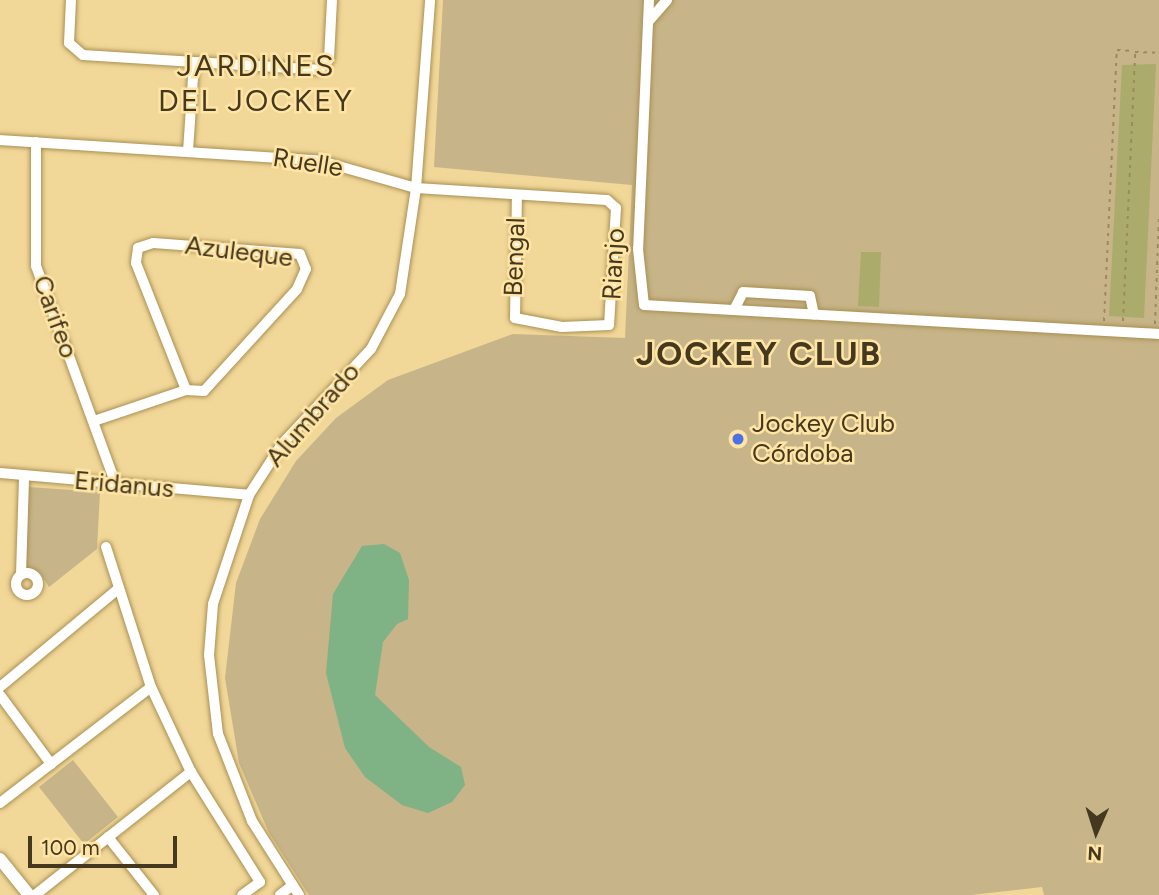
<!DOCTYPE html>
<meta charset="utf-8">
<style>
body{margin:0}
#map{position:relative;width:1159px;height:895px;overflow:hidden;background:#f1d798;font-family:Figtree,sans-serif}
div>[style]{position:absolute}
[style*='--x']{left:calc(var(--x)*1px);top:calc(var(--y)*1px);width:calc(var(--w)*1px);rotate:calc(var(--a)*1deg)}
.green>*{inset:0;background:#c7b488}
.water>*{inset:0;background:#7fb285}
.building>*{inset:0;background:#abab6c}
.path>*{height:2px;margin-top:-1px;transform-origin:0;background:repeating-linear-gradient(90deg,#9c8a5d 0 3.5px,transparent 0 8.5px)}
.roads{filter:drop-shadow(0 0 2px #aa9153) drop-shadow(0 0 2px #aa9153)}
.minor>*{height:10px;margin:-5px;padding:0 5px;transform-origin:5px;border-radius:5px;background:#fff}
.minor>.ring{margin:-5px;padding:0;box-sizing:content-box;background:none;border:10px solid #fff;border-radius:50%}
.major>*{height:12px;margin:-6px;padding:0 6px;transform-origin:6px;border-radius:6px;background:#fff}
.dots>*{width:19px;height:19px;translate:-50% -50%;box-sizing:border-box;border:4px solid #ffe4a4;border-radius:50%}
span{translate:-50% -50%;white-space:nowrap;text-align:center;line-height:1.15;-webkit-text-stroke:5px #ffe4a4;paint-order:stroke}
.street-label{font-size:26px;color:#44391f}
.poi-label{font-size:26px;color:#44391f}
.left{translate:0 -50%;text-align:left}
.quarter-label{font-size:30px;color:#44391f;letter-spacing:2px}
.district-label{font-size:33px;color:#44391f;font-weight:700;letter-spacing:2px}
.north{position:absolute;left:1061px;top:797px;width:70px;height:70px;-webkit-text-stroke:5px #ffe4a4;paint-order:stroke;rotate:183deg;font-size:19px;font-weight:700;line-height:28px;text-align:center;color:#44391f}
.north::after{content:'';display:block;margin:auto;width:24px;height:32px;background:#44391f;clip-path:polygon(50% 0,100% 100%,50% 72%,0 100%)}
.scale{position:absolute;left:28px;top:836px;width:149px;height:32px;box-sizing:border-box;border:4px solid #44391f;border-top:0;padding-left:9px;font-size:21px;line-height:24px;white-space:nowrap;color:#44391f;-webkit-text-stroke:5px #ffe4a4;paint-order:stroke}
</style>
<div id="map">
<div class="green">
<i style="clip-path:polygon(443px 0,1159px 0,1159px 895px,1044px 895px,1042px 887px,971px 895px,309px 895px,269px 833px,239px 763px,225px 678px,236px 583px,260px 519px,296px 461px,336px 418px,388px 380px,513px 334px,625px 338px,632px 185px,434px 167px)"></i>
<i style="clip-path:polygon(29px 487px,100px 492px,97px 549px,49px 587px,40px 573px,25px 567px)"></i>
<i style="clip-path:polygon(73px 760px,118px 817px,84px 844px,39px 787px)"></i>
</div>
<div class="water">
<i style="clip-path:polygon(384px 544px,400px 553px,409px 580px,408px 619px,397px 624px,383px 642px,375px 695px,429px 747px,461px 767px,465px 785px,452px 802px,428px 813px,402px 805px,365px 777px,345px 748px,326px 673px,333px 594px,362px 546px)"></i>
</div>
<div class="building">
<i style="clip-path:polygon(1156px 64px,1144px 318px,1109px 316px,1122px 65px)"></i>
<i style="clip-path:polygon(861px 252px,881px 252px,879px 307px,858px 306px)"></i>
</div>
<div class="path">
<i style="--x:1104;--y:321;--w:271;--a:-87.3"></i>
<i style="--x:1117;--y:50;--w:17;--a:3"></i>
<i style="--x:1123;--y:321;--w:269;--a:-87.4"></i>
<i style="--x:1135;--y:52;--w:24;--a:2"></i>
<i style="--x:1155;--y:324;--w:110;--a:-87.9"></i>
</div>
<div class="roads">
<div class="minor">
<i style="--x:71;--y:0;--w:43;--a:92.7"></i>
<i style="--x:69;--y:43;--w:18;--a:41"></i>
<i style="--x:83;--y:55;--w:236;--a:3.6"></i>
<i style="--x:319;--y:70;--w:15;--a:-48"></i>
<i style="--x:329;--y:59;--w:59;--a:-87.1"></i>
<i style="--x:649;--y:0;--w:249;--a:92.5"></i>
<i style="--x:638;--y:249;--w:56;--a:83.9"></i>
<i style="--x:644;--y:305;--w:516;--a:3.22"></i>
<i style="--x:648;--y:22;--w:29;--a:-49"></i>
<i style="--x:0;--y:140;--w:322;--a:3.7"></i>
<i style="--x:321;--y:161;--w:99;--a:15.9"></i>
<i style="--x:416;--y:188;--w:191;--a:3.6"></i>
<i style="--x:607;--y:200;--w:12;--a:42"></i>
<i style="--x:616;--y:208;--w:117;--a:93.4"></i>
<i style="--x:609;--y:325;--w:47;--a:177.6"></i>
<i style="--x:562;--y:327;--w:48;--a:-169.2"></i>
<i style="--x:515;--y:318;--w:123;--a:-89.1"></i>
<i style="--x:36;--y:142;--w:124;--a:90"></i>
<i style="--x:36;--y:266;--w:233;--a:69.9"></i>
<i style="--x:188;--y:151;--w:89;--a:-86.1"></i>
<i style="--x:734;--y:310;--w:20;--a:-63"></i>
<i style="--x:743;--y:292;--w:67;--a:3.4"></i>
<i style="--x:810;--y:296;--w:19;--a:78"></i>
<i style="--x:94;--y:421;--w:97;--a:-18.6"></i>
<i style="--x:186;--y:390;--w:18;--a:3"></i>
<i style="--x:204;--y:391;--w:138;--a:-47.6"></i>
<i style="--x:297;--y:289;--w:22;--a:-66"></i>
<i style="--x:306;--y:269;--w:16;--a:-112"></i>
<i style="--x:300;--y:254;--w:147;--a:-175.7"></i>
<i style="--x:153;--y:243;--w:16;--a:162"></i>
<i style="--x:138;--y:248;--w:15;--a:98"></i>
<i style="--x:136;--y:263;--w:136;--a:68.5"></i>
<i style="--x:0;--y:473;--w:250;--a:5"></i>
<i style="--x:106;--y:547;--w:147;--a:72.2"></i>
<i style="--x:151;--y:687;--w:94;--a:64.8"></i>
<i style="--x:191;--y:772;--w:130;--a:57.9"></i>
<i style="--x:260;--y:882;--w:22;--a:144"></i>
<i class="ring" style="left:16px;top:573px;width:12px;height:12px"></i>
<i style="--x:21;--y:574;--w:97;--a:-88.2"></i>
<i style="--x:0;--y:687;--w:152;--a:-39.7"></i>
<i style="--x:0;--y:695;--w:86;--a:53.5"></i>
<i style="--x:0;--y:803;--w:190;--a:-37.5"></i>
<i style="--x:108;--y:837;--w:74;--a:51.6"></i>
<i style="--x:35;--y:895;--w:199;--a:-38.3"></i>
<i style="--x:280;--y:895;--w:16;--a:-38"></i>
<i style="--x:299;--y:895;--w:88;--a:-122.4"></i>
<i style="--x:252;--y:821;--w:93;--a:-111.3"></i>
<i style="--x:218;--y:734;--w:80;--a:-96.5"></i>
<i style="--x:209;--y:655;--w:51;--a:-85.5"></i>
<i style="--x:213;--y:604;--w:115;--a:-71.7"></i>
<i style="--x:249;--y:495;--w:61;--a:-57.1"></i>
<i style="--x:282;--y:444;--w:130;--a:-46.9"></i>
<i style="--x:371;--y:349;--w:62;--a:-62.2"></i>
<i style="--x:400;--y:294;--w:107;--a:-81.4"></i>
<i style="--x:416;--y:188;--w:189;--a:-85.7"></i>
</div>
<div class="major">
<i style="--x:0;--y:859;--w:46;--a:51.1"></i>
</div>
</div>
<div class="dots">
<i style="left:738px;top:439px;background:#4d70e4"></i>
</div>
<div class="street-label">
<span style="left:308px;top:163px;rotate:9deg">Ruelle</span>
<span style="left:239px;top:252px;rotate:7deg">Azuleque</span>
<span style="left:515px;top:257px;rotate:-88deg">Bengal</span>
<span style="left:614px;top:264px;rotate:-87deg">Rianjo</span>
<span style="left:55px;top:317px;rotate:70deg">Carifeo</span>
<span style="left:313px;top:415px;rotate:-49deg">Alumbrado</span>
<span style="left:124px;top:485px;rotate:5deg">Eridanus</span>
</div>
<div class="poi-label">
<span class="left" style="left:752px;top:439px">Jockey Club<br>Córdoba</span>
</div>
<div class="quarter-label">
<span style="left:256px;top:83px">JARDINES<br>DEL JOCKEY</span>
</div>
<div class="district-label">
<span style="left:759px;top:354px">JOCKEY CLUB</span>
</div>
<div class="north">N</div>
<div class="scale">100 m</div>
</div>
